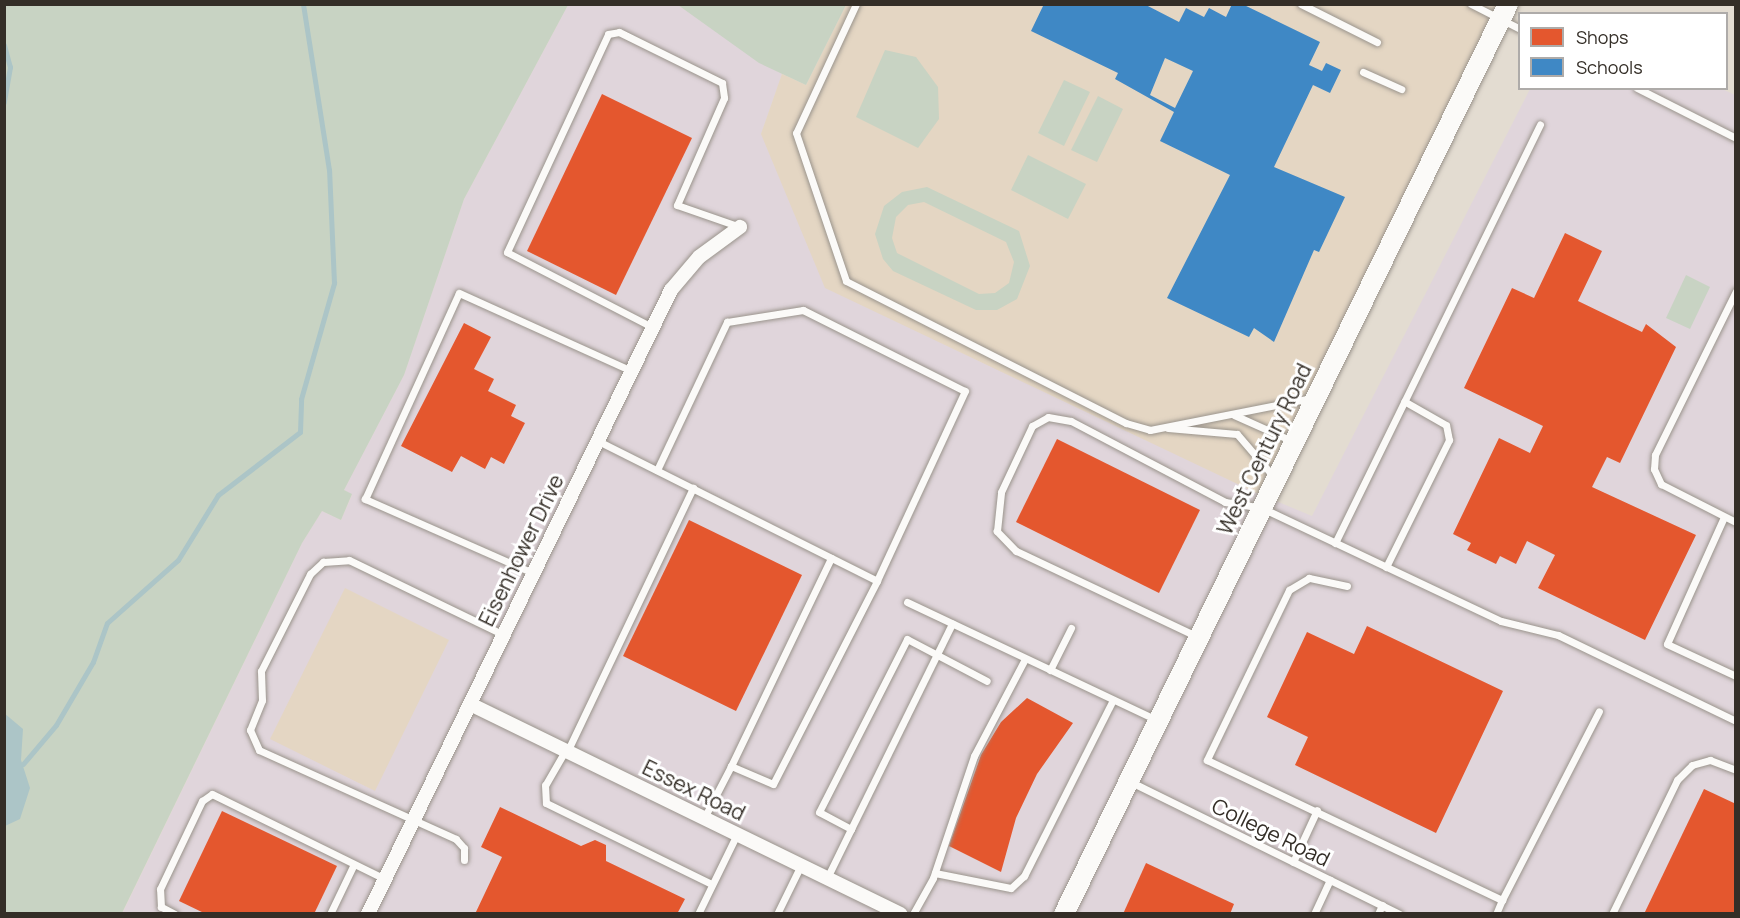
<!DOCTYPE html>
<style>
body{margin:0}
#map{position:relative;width:1740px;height:918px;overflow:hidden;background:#e3dcd1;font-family:Manrope,sans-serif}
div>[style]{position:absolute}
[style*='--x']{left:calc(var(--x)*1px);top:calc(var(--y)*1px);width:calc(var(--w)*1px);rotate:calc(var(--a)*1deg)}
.commercial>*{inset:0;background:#e0d5db}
.built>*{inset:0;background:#e4d6c3}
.green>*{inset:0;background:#c8d3c3}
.water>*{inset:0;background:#acc5c7}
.shops>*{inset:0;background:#e4572e}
.schools>*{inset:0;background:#3f88c5}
.stream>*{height:5px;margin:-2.5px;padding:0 2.5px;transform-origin:2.5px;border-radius:2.5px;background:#acc5c7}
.roads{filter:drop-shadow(0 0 2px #9a948c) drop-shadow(0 0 2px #9a948c)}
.service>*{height:7px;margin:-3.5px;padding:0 3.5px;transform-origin:3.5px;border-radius:3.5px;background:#fbfaf8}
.minor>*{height:14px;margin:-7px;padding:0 7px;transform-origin:7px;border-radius:7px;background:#fbfaf8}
.secondary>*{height:20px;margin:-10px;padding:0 10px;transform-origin:10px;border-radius:10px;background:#fbfaf8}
span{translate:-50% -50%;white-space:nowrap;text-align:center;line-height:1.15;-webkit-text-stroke:6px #fff;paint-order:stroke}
.street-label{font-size:21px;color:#342e27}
.frame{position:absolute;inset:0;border:6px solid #342e27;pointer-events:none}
.legend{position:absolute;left:1518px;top:12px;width:210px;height:78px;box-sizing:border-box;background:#fff;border:2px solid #aeaba9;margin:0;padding:8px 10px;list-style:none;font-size:18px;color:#342e27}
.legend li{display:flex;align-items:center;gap:12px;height:30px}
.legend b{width:30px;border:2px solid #aeaba9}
</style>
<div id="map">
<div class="commercial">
<i style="clip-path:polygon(568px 5px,678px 5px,782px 74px,761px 134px,1252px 491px,1312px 516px,1530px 89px,1720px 88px,1735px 95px,1735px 913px,122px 914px,302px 543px,322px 511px,341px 520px,352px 495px,344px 490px,404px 375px,464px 199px)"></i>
</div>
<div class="built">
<i style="clip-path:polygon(846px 5px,1507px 5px,1267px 498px,825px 288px,761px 134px,782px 74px,806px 85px)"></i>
<i style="clip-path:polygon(345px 588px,449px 640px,375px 791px,270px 739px)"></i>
</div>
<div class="green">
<i style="clip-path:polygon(5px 5px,568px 5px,464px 199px,404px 375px,344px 490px,352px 494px,341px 520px,322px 511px,302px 543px,122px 913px,5px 914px)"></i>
<i style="clip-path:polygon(678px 5px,846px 5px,806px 85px,759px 63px)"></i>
<i style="clip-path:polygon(885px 50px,916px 57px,938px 87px,939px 119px,918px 148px,856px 117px)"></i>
<i style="clip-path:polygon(1064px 80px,1090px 92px,1064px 146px,1038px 133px)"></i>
<i style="clip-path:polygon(1098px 96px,1123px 109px,1097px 162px,1071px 150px)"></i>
<i style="clip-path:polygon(1028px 155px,1086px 184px,1068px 219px,1011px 190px)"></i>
<i style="clip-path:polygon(evenodd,927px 187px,1019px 231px,1030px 266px,1017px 299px,997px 310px,976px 310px,893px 271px,883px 259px,875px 234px,884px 206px,902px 192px,927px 187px,924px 202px,1006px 242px,1014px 262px,1009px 283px,995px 293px,979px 294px,897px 253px,892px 238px,896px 217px,908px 205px,924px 202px)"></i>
<i style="clip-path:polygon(1686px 275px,1710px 287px,1690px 329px,1666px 318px)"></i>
</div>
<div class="water">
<i style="clip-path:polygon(4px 713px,23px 729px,21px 760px,30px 788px,20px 819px,5px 826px)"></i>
</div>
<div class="shops">
<i style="clip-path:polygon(602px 94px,692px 138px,616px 295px,527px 251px)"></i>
<i style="clip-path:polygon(1565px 233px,1602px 251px,1578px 301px,1642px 332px,1646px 324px,1676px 347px,1620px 463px,1607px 457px,1592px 487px,1696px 535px,1645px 640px,1538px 588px,1555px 555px,1527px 541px,1516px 564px,1500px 556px,1496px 564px,1467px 550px,1471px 543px,1453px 534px,1499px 438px,1530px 453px,1543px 426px,1464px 388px,1512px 288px,1534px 298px)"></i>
<i style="clip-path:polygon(464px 323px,491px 337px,474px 369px,494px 379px,488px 391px,516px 405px,511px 416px,525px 423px,504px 464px,491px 457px,485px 469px,461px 456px,452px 472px,401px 446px)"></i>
<i style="clip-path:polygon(1057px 439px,1200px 510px,1159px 593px,1016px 522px)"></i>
<i style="clip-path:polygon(689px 520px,802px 575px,736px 711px,623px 656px)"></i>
<i style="clip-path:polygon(1367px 626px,1503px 691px,1436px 833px,1295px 765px,1308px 737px,1267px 717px,1307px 632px,1354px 654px)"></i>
<i style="clip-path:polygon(1027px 698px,1073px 723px,1037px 774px,1016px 818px,1001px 872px,949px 846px,981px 755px,1001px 722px)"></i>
<i style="clip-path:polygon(1704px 789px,1736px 804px,1736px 914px,1644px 914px)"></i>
<i style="clip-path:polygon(500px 807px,581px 846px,595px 840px,606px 845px,606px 861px,685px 899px,677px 914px,475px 914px,502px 857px,481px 847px)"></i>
<i style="clip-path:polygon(222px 811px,337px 866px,314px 914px,206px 914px,179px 901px)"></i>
<i style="clip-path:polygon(1146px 863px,1234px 904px,1230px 914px,1123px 914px)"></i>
</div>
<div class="schools">
<i style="clip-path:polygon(evenodd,1044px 4px,1144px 4px,1179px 22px,1186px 8px,1204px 17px,1209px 8px,1226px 17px,1232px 4px,1242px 4px,1320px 42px,1309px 65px,1322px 71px,1326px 63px,1341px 70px,1330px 93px,1313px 85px,1274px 167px,1345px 197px,1319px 252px,1314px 250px,1274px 342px,1254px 328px,1249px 337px,1167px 298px,1230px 175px,1160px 141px,1174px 112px,1115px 79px,1118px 73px,1031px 31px,1044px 4px,1165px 58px,1193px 71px,1175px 108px,1150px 95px,1165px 58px)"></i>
</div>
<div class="stream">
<i style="--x:4;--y:45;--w:23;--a:75"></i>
<i style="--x:10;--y:67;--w:36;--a:100"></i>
<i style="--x:23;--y:764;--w:51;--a:-49.8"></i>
<i style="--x:56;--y:725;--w:73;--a:-59.6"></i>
<i style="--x:93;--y:662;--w:41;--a:-70.3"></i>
<i style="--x:107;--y:623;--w:95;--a:-41.6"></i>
<i style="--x:178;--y:560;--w:76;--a:-58.4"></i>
<i style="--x:218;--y:495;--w:103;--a:-37.5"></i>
<i style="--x:300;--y:432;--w:33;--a:-88"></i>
<i style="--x:301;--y:399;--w:121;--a:-74.1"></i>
<i style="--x:334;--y:283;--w:113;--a:-92.5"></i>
<i style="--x:329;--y:170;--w:168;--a:-98.9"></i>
</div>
<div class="roads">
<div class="service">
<i style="--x:856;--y:4;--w:142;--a:114.9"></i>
<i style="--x:796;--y:133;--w:156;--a:71.3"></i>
<i style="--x:846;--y:281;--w:314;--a:26.9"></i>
<i style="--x:1126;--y:423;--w:25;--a:16"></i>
<i style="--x:1150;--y:430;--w:164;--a:-11.2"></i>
<i style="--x:1301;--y:4;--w:85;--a:26.6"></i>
<i style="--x:1471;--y:4;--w:55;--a:27"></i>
<i style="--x:1363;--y:72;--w:42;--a:24.1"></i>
<i style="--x:1637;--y:88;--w:111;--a:26.8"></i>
<i style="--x:1736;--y:291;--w:183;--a:116.3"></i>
<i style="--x:1655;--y:455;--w:14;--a:94"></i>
<i style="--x:1654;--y:469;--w:17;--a:65"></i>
<i style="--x:1661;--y:484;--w:84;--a:26.9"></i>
<i style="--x:652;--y:327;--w:163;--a:-152.7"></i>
<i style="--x:507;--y:252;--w:240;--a:-65.1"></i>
<i style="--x:608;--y:34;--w:11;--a:-10"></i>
<i style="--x:619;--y:32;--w:115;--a:26.3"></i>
<i style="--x:722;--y:83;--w:15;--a:82"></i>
<i style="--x:724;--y:98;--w:117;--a:113.7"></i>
<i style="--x:677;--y:205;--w:67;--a:19.2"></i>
<i style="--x:1234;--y:415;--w:64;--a:24.1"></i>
<i style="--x:1168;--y:428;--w:69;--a:5"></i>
<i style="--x:1237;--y:434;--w:57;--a:49.3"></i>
<i style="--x:598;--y:441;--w:312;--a:26.6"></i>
<i style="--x:877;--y:581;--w:228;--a:117.1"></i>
<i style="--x:773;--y:784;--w:46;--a:-156.8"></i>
<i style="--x:731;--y:766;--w:59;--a:117.4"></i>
<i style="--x:657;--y:470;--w:164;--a:-64.7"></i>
<i style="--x:727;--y:322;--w:77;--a:-9"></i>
<i style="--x:803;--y:310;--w:181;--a:26.6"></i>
<i style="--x:965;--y:391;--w:209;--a:114.9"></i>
<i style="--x:1724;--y:517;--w:139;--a:114.2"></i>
<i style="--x:1667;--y:644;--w:76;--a:24.9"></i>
<i style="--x:1335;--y:543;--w:466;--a:-63.9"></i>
<i style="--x:1386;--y:567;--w:142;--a:-63.6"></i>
<i style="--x:1449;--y:440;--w:15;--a:-101"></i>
<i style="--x:1446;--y:425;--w:48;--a:-150.3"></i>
<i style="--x:533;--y:573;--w:184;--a:-156.2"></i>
<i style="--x:365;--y:499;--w:226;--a:-65.5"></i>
<i style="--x:459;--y:293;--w:190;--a:24.3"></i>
<i style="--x:1347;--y:586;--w:39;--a:-168"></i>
<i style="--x:1309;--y:578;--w:23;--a:149"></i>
<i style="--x:1289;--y:590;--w:189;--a:115.8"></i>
<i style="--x:1207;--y:760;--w:327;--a:25.4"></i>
<i style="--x:1502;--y:900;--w:212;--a:-62.8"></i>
<i style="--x:907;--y:602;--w:276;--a:25.3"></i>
<i style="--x:1196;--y:636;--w:199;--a:-154.7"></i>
<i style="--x:1016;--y:551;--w:28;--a:-134"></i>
<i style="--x:997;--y:531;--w:39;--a:-84"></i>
<i style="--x:1001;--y:492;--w:73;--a:-64.8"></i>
<i style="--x:1032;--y:426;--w:18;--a:-29"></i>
<i style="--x:1048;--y:417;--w:23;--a:10"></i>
<i style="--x:1071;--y:421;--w:174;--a:27.7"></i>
<i style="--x:1225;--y:502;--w:37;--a:9"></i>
<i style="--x:1262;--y:508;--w:264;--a:25.3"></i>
<i style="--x:1501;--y:621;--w:59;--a:13.8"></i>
<i style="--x:1558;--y:635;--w:198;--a:25.8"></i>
<i style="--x:1050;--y:670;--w:47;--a:-63.4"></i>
<i style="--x:565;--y:751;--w:39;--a:120"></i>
<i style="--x:545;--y:785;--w:18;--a:87"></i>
<i style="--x:546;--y:803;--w:184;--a:26.1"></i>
<i style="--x:567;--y:752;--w:293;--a:-64.5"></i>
<i style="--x:731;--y:766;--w:231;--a:-64.3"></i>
<i style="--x:1131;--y:782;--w:299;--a:26.2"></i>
<i style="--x:851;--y:829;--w:229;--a:-63.8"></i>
<i style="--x:464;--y:860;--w:12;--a:-90"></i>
<i style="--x:464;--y:848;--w:12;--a:-132"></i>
<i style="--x:456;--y:839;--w:216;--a:-155.7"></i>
<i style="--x:259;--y:750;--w:22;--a:-114"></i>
<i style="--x:250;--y:730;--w:32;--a:-68"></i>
<i style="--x:262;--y:700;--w:29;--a:-92"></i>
<i style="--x:261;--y:671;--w:109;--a:-63.2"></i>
<i style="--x:310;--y:574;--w:18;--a:-43"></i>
<i style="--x:323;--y:562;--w:26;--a:-4"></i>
<i style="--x:349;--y:560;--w:172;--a:25.8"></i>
<i style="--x:1293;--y:862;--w:57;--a:-65.2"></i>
<i style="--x:935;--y:873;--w:77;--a:11.2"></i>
<i style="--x:1011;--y:888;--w:18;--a:-43"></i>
<i style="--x:1024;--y:876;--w:197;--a:-63.2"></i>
<i style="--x:827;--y:878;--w:55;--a:-63.9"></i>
<i style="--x:851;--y:829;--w:36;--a:-152"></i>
<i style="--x:819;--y:812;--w:194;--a:-63"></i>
<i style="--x:907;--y:639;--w:90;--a:27.7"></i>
<i style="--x:175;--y:914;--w:16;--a:-153"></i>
<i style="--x:161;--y:907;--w:18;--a:-93"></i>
<i style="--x:160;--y:889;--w:98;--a:-64.5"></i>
<i style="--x:202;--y:801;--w:12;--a:-35"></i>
<i style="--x:212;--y:794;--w:193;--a:26.2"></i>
<i style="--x:330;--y:914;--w:55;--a:-64.4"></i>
<i style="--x:698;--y:914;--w:89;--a:-64"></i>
<i style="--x:777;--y:914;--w:55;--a:-63.9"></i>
<i style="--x:913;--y:914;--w:41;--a:-60.9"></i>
<i style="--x:933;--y:878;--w:129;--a:-71.4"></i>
<i style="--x:974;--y:756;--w:110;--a:-62.3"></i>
<i style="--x:1314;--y:914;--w:38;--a:-65"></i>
<i style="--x:1378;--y:914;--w:10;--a:-66"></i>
<i style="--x:1496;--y:914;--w:15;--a:-67"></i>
<i style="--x:1612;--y:914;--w:149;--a:-64.1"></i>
<i style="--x:1677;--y:780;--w:21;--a:-45"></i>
<i style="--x:1692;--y:765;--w:19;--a:-16"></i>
<i style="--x:1710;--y:760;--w:28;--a:21"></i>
</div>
<div class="minor">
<i style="--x:470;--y:704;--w:479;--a:26"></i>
<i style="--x:368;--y:914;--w:694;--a:-64.1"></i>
<i style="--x:671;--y:290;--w:43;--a:-49.7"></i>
<i style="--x:699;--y:257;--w:51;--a:-36.2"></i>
</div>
<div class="secondary">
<i style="--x:1064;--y:914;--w:1013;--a:-63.99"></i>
</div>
</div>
<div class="street-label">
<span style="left:1264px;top:449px;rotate:-64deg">West Century Road</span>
<span style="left:521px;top:550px;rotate:-64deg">Eisenhower Drive</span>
<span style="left:694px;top:790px;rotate:26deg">Essex Road</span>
<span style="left:1271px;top:832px;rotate:26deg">College Road</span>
</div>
<div class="frame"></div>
<ul class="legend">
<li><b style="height:16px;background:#e4572e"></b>Shops</li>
<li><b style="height:16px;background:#3f88c5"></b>Schools</li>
</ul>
</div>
